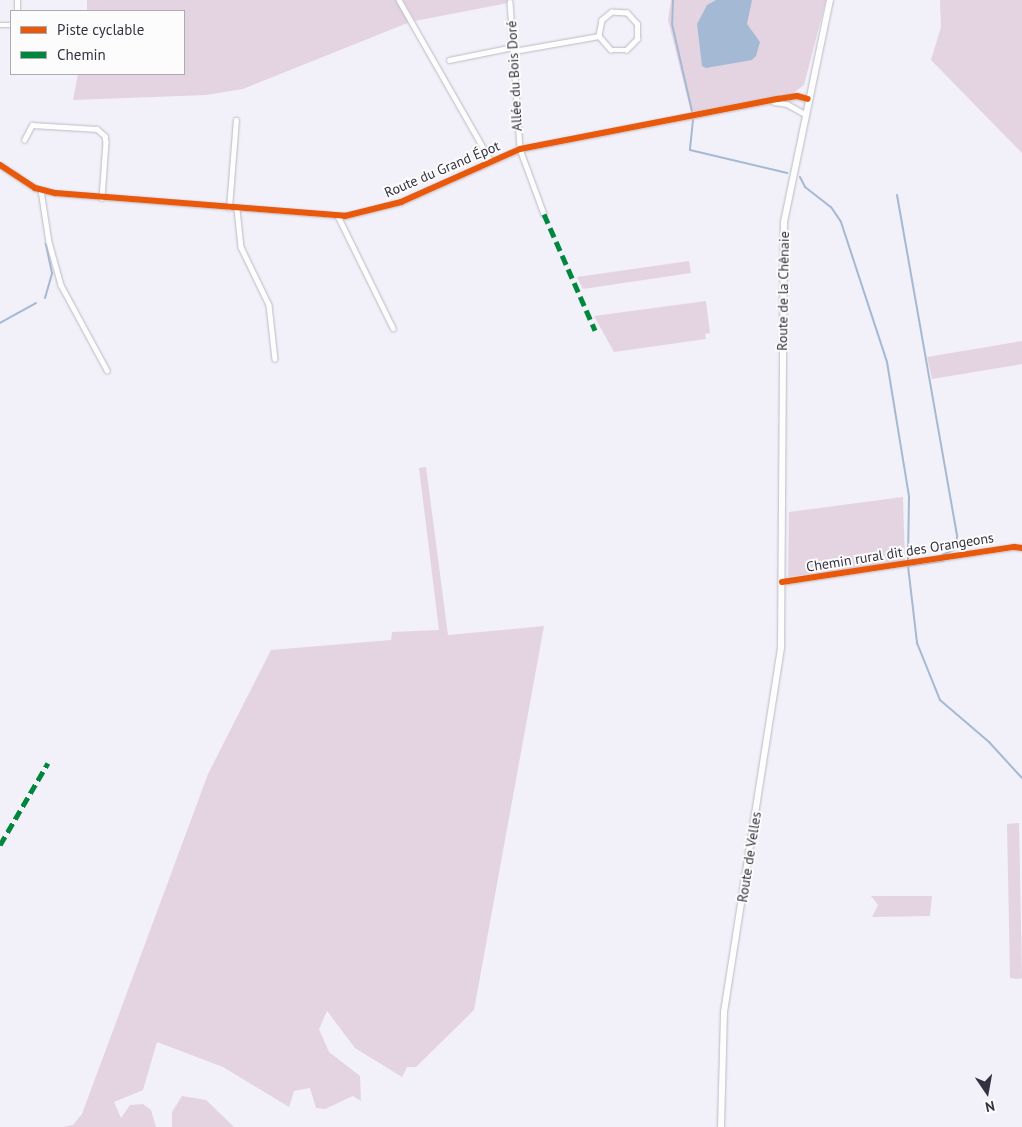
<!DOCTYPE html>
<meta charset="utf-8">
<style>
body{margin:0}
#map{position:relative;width:1022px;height:1127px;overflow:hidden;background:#f2f0f8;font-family:"PT Sans",sans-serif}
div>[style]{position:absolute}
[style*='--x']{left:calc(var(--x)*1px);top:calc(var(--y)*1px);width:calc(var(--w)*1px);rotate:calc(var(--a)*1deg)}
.green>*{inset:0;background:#e4d4e1}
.water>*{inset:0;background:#a4b9d4}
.stream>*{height:2px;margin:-1px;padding:0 1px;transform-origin:1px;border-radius:1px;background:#a4b9d4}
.roads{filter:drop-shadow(0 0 1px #bcbac4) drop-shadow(0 0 1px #bcbac4)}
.minor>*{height:4.5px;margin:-2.25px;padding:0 2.25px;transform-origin:2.25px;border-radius:2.25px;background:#fdfdfe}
.secondary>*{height:6px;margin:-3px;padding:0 3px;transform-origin:3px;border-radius:3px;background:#fdfdfe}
.quiet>*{height:5px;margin-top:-2.5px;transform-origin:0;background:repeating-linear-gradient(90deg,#00873e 0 10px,transparent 0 15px)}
.cycleway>*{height:6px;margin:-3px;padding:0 3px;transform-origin:3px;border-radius:3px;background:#e8590c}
span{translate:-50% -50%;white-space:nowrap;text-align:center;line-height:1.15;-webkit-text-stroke:4px #fcfcfc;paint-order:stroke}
.street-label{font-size:14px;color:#353240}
.legend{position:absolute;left:10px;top:10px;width:175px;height:65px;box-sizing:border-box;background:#fcfcfc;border:1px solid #acabb1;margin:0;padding:6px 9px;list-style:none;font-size:15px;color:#353240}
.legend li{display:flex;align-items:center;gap:10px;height:25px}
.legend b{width:25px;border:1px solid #acabb1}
.north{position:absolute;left:962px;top:1067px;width:50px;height:50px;-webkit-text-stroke:4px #fcfcfc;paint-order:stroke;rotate:168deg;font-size:14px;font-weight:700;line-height:20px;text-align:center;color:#353240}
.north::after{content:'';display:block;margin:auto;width:18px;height:22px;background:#353240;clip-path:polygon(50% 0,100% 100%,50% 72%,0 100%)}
</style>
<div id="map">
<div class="green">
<i style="clip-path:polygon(87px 0,398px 0,410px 22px,243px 89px,206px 95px,73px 100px,78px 74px,184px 74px,184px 11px,87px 11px)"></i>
<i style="clip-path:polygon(403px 0,508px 0,508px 3px,415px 21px)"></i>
<i style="clip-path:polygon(671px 0,826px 0,804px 85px,792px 94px,691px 112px,668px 20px)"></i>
<i style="clip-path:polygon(940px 0,1022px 0,1022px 153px,931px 60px,941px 27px)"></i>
<i style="clip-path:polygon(689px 261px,691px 273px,583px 289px,577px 277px)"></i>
<i style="clip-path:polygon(706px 301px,710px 333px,705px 334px,706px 339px,614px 352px,594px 316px)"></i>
<i style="clip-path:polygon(1022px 341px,1022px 364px,932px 379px,927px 357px)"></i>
<i style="clip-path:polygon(426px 467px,448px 635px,544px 626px,474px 1010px,416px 1067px,407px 1067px,402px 1077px,355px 1048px,327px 1011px,319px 1029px,329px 1052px,360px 1076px,361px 1101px,353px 1096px,325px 1109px,316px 1108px,310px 1088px,294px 1091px,289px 1107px,223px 1067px,157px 1042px,143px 1090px,114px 1102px,121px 1118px,130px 1105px,143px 1104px,151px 1110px,156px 1127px,63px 1127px,73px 1125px,82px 1114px,208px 774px,271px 650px,391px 640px,392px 632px,439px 630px,419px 468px)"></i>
<i style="clip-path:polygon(903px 497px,905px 562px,788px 577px,789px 512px)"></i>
<i style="clip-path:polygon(1019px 823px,1022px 978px,1017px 979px,1010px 978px,1007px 824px)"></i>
<i style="clip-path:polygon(871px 896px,932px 896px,930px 916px,872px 917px,878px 905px)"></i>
<i style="clip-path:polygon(182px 1096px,206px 1100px,234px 1127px,172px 1127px,172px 1112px)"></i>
</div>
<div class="water">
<i style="clip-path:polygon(716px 0,752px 0,747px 24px,760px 42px,756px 56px,752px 60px,706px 68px,702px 66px,697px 24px,707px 5px)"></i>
</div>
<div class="stream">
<i style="--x:673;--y:0;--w:24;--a:92"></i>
<i style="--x:672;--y:24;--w:89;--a:77.1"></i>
<i style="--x:693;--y:120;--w:30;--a:96"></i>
<i style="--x:690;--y:150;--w:100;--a:13.3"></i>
<i style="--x:800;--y:177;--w:11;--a:63"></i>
<i style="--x:805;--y:187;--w:33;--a:38"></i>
<i style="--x:831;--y:207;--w:18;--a:56"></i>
<i style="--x:841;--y:222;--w:147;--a:71.8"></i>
<i style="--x:887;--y:362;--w:137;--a:80.7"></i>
<i style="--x:909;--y:497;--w:63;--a:90.9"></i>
<i style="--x:897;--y:195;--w:347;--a:80"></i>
<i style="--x:957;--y:537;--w:12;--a:95"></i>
<i style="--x:956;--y:549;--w:15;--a:157"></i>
<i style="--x:45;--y:298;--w:26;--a:-74"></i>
<i style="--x:52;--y:273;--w:30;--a:-102"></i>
<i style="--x:0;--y:323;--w:41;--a:-29.1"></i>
<i style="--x:943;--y:561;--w:35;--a:172"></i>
<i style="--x:908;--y:566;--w:78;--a:83.3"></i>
<i style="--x:917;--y:643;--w:61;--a:68"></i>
<i style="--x:940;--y:700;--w:65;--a:40.6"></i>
<i style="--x:989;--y:742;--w:49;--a:47.5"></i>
</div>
<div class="roads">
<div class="minor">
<i style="--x:399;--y:0;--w:185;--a:60.3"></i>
<i style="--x:510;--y:2;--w:147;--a:86.1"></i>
<i style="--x:520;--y:149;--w:69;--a:69.7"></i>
<i style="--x:17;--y:11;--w:11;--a:-90"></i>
<i style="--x:0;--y:25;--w:11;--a:0"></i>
<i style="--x:514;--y:51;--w:86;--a:-10"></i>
<i style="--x:599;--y:36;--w:18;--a:49"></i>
<i style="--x:611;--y:50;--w:15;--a:0"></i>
<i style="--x:626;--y:50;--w:16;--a:-45"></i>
<i style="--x:637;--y:39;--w:15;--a:-90"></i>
<i style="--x:637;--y:24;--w:15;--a:-132"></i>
<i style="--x:627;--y:13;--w:15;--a:-176"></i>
<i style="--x:612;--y:12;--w:13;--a:141"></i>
<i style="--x:602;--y:20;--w:16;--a:101"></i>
<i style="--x:449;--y:60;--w:65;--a:-11.5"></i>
<i style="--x:774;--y:102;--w:13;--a:9"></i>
<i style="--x:787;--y:104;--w:21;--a:29"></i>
<i style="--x:24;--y:140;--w:17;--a:-62"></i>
<i style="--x:32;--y:125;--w:65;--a:3.5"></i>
<i style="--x:97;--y:129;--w:11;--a:41"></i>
<i style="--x:105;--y:136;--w:6;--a:81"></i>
<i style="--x:106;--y:142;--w:56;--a:94.1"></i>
<i style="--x:0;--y:165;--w:42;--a:33.3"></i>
<i style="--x:35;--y:188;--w:21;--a:14"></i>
<i style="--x:55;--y:193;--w:291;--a:4.5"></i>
<i style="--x:345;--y:216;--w:58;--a:-14"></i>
<i style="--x:401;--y:202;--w:130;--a:-24"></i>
<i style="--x:520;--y:149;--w:263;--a:-11"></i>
<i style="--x:778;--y:99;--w:19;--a:-9"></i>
<i style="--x:797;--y:96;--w:11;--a:15"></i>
<i style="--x:41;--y:190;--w:53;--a:81.3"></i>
<i style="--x:49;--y:242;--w:45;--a:74.4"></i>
<i style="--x:61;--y:285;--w:97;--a:61.6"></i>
<i style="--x:229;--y:208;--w:88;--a:-85.5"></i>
<i style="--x:237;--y:209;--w:38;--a:84"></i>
<i style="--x:241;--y:247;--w:64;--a:64.2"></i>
<i style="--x:269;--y:305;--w:54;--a:83.7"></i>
<i style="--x:338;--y:216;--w:125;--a:63.8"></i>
<i style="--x:782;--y:582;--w:235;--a:-8.6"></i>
<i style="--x:1014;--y:547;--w:8;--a:7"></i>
</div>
<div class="secondary">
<i style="--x:721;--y:1127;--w:115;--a:-88.5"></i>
<i style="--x:724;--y:1012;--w:370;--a:-81.1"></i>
<i style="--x:781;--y:646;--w:424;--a:-89.6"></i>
<i style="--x:784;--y:222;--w:227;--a:-78.3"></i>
</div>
</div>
<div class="quiet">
<i style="--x:544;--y:214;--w:127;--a:66.3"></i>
<i style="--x:0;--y:845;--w:95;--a:-59.7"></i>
</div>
<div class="cycleway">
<i style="--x:0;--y:165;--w:42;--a:33.3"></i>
<i style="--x:35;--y:188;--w:21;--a:14"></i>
<i style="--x:55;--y:193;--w:291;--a:4.5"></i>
<i style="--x:345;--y:216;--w:58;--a:-14"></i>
<i style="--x:401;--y:202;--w:130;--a:-24"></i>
<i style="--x:520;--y:149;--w:263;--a:-11"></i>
<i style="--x:778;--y:99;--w:19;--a:-9"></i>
<i style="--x:797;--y:96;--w:11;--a:15"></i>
<i style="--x:782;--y:582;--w:235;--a:-8.6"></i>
<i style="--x:1014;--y:547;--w:8;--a:7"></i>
</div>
<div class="street-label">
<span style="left:514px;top:76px;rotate:-93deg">Allée du Bois Doré</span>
<span style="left:442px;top:169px;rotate:-23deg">Route du Grand Épot</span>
<span style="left:783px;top:291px;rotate:-89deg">Route de la Chênaie</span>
<span style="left:900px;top:552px;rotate:-9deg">Chemin rural dit des Orangeons</span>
<span style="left:749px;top:857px;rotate:-81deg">Route de Velles</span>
</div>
<ul class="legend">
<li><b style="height:6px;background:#e8590c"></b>Piste cyclable</li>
<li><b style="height:6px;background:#00873e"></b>Chemin</li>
</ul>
<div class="north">N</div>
</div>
